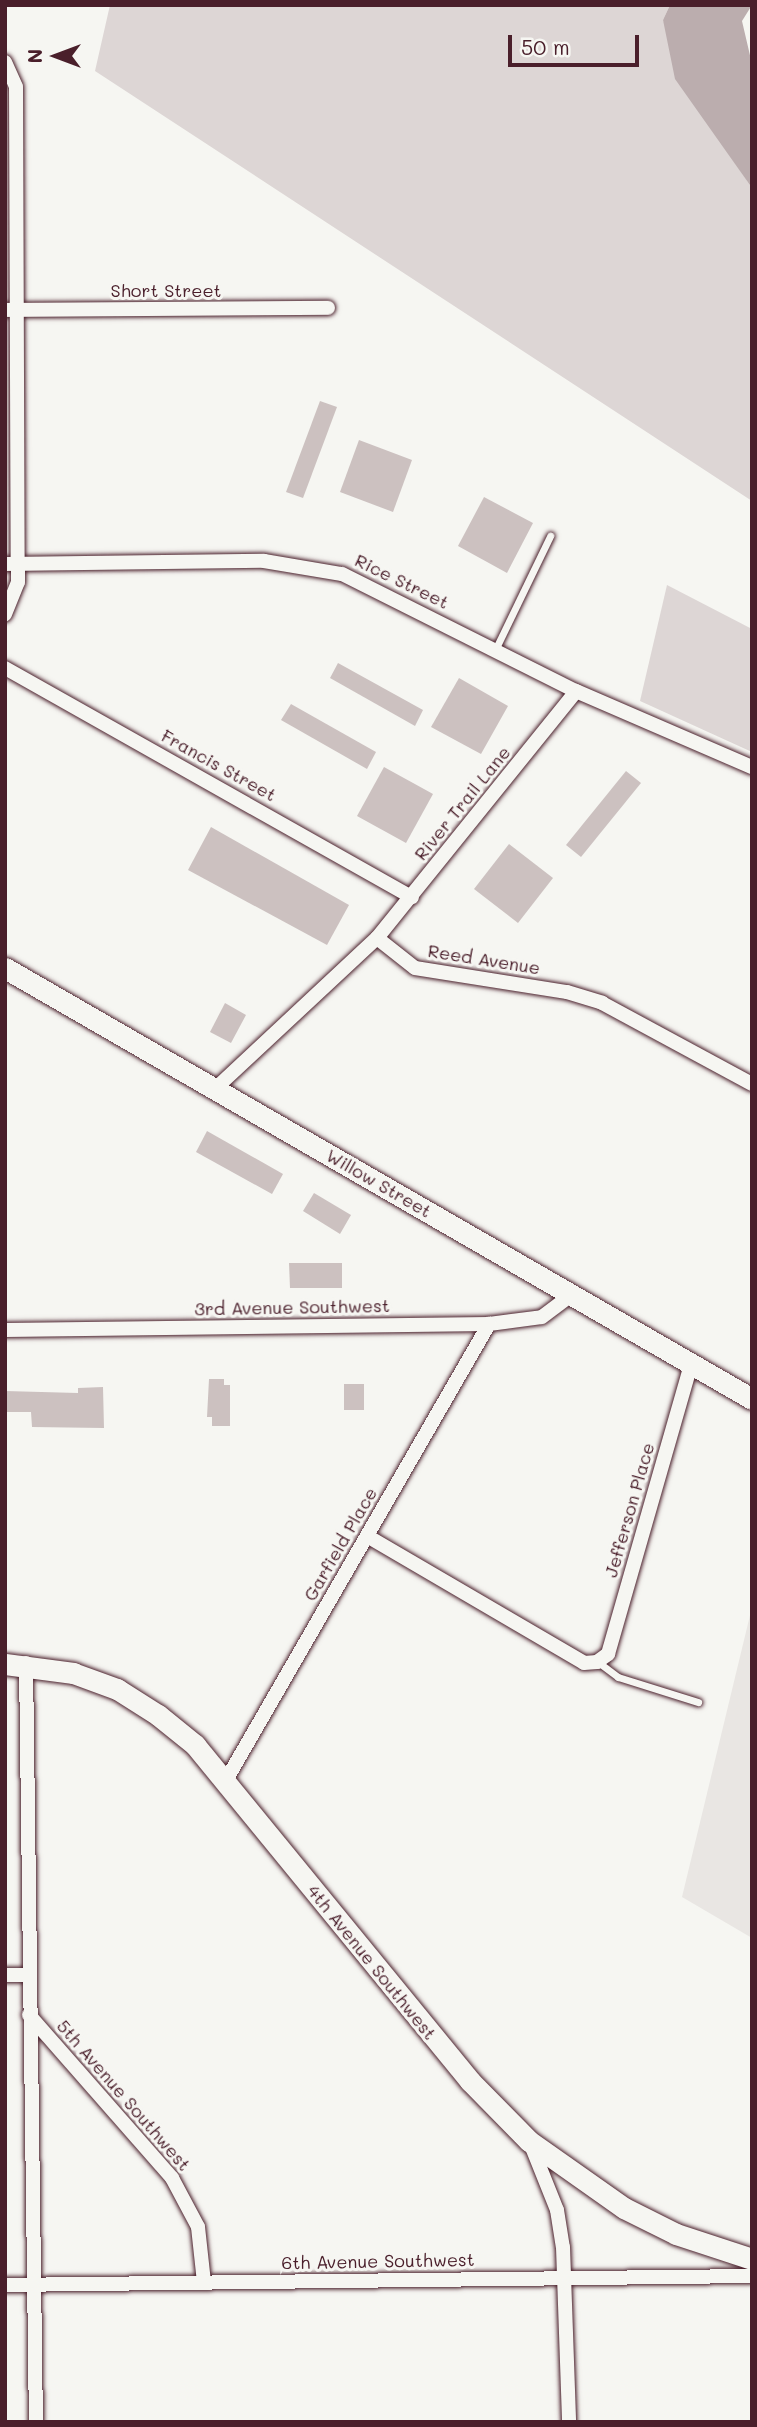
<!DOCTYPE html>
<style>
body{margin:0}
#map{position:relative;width:757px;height:2427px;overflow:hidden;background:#f6f6f2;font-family:Mali,sans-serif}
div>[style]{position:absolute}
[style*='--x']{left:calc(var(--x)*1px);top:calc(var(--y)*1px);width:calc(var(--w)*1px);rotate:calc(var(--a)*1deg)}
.built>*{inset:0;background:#e9e6e3}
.green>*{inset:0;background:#ddd6d5}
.water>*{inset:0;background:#bbadae}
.building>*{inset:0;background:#ccc1c0}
.roads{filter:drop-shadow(0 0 2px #4a1f2b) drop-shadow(0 0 2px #4a1f2b)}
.lane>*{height:7px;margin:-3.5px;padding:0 3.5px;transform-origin:3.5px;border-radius:3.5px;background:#f6f6f2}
.street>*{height:14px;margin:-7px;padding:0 7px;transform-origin:7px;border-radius:7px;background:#f6f6f2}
.secondary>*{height:21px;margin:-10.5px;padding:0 10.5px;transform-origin:10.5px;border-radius:10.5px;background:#f6f6f2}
span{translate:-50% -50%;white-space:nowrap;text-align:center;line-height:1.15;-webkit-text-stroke:6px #f6f6f2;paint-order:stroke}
.street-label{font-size:18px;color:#4a1f2b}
.frame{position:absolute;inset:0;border:7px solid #4a1f2b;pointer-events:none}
.north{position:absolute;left:21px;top:21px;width:70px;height:70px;-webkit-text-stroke:5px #f6f6f2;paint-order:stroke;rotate:270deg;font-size:19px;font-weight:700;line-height:28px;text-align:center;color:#4a1f2b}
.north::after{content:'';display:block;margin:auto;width:24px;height:32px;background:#4a1f2b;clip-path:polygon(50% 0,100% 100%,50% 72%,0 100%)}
.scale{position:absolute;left:508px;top:35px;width:131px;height:32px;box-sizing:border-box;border:4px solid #4a1f2b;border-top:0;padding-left:9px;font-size:21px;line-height:24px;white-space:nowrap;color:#4a1f2b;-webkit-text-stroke:5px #f6f6f2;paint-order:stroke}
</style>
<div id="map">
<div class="built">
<i style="clip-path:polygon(752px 1607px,752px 1938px,682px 1897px)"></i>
</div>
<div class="green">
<i style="clip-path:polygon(110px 5px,670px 5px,663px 20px,722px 144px,752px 188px,752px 501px,95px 71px)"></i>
<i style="clip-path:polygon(667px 585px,752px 629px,752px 752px,640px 701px)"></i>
</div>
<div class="water">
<i style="clip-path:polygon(670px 5px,752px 5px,742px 21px,752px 64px,752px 188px,675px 79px,663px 20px)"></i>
</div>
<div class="building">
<i style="clip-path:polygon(320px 401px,337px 407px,303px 498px,286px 492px)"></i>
<i style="clip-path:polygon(359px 440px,412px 460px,393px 512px,340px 492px)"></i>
<i style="clip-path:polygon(484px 497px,533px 523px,507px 573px,458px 546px)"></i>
<i style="clip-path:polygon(338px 663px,423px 710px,415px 726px,330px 678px)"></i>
<i style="clip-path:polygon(459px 678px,508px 706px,481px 754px,431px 727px)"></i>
<i style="clip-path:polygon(291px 704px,376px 752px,367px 769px,281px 720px)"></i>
<i style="clip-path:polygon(384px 767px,433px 794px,406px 843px,357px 816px)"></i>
<i style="clip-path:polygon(626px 771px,641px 783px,581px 857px,566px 845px)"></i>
<i style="clip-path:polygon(211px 827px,349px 905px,327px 945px,188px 870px)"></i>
<i style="clip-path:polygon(509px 844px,553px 878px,518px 923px,474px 889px)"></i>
<i style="clip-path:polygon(225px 1003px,246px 1015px,231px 1043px,210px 1032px)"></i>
<i style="clip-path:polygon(207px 1131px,283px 1174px,272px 1194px,196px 1152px)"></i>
<i style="clip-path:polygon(314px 1193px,351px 1215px,340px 1234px,303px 1211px)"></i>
<i style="clip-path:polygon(289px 1263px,342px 1263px,342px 1288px,290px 1288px)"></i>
<i style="clip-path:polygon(209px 1379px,224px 1379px,224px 1385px,230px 1385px,230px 1426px,212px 1426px,212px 1417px,207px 1417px)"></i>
<i style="clip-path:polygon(344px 1384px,364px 1384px,364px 1410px,344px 1410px)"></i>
<i style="clip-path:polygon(103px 1387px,104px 1428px,32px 1427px,31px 1412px,5px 1412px,5px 1391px,78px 1393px,78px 1388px)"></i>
</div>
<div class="roads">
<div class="lane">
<i style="--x:495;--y:650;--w:127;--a:-64.2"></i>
<i style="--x:598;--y:1662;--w:25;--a:37"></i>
<i style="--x:618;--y:1677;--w:84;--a:17.4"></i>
</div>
<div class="street">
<i style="--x:5;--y:62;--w:27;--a:66"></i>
<i style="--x:16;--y:87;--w:477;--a:89.8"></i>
<i style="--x:18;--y:564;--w:18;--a:90"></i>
<i style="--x:18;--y:582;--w:35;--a:112"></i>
<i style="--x:5;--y:310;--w:323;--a:-0.4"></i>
<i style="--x:5;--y:564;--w:259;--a:-0.7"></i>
<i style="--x:264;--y:561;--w:79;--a:9.5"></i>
<i style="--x:342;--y:574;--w:262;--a:26.6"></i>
<i style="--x:576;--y:691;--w:192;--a:23.4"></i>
<i style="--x:5;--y:668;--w:467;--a:29.4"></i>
<i style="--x:377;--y:938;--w:317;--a:-51.1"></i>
<i style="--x:216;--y:1088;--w:220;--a:-43"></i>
<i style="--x:377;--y:938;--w:48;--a:38.3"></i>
<i style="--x:415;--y:968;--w:154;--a:9"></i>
<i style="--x:567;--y:992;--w:37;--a:17"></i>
<i style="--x:602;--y:1003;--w:170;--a:28.4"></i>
<i style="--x:5;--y:1330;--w:484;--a:-0.7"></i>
<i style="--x:489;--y:1324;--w:53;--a:-7.5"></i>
<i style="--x:542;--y:1317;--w:36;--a:-37"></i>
<i style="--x:367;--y:1536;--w:251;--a:30.3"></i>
<i style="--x:584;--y:1663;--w:13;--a:-4"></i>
<i style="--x:597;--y:1662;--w:14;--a:-36"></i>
<i style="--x:608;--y:1654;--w:302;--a:-74"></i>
<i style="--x:26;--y:1663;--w:759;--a:89.25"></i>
<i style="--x:225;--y:1782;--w:529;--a:-60.04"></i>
<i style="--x:5;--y:1975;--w:24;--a:0"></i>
<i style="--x:29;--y:2015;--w:217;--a:48.7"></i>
<i style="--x:172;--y:2178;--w:55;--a:62"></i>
<i style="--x:198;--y:2227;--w:55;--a:83.8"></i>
<i style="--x:531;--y:2145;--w:70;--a:68.2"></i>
<i style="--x:557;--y:2210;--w:37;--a:81"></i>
<i style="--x:563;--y:2247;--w:175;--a:88"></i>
<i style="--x:5;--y:2285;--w:747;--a:-0.69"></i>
</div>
<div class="secondary">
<i style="--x:5;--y:968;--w:862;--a:29.98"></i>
<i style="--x:5;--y:1664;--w:69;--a:7.5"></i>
<i style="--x:73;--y:1673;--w:47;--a:20"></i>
<i style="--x:117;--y:1689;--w:49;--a:32.4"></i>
<i style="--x:158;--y:1715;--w:48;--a:39"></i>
<i style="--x:195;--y:1745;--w:434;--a:50.7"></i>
<i style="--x:470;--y:2081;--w:84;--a:45.5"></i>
<i style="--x:529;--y:2141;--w:116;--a:35.2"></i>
<i style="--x:624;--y:2208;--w:58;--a:26.6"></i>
<i style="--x:676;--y:2234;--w:80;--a:18.2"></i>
</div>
</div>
<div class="street-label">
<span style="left:166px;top:290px">Short Street</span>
<span style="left:402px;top:581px;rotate:26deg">Rice Street</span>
<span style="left:219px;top:765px;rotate:29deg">Francis Street</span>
<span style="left:462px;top:803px;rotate:-51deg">River Trail Lane</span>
<span style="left:484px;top:959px;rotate:9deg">Reed Avenue</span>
<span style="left:379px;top:1183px;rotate:30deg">Willow Street</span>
<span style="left:292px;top:1307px;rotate:-1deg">3rd Avenue Southwest</span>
<span style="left:629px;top:1510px;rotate:-74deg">Jefferson Place</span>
<span style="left:340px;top:1544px;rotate:-60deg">Garfield Place</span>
<span style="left:372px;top:1962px;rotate:51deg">4th Avenue Southwest</span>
<span style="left:124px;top:2095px;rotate:49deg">5th Avenue Southwest</span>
<span style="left:378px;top:2261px;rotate:-1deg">6th Avenue Southwest</span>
</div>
<div class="frame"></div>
<div class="north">N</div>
<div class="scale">50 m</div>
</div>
